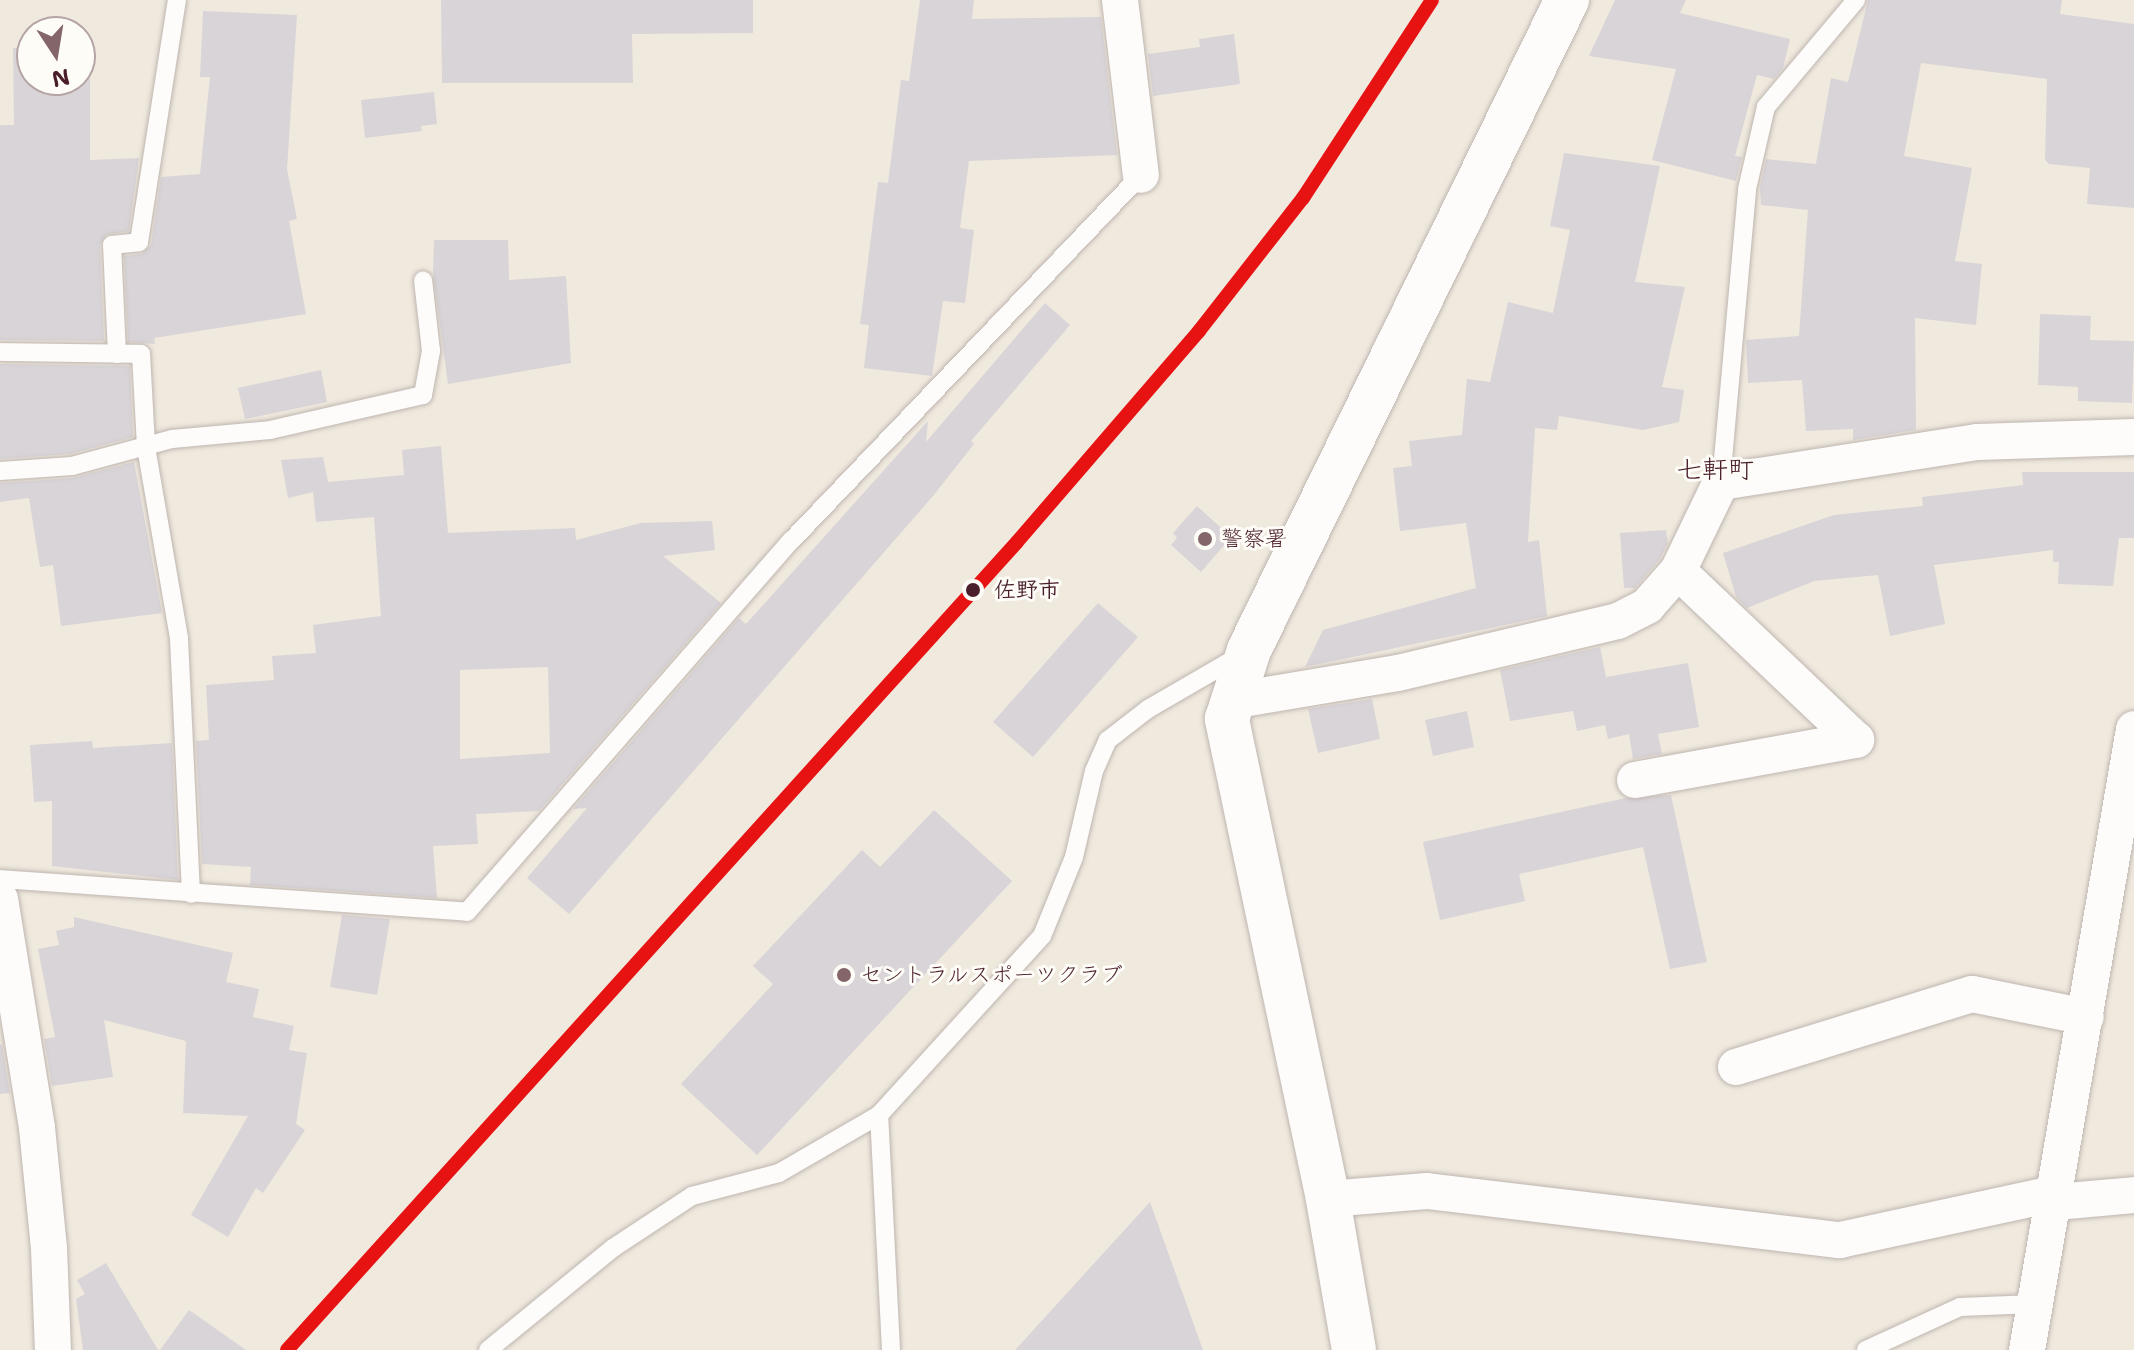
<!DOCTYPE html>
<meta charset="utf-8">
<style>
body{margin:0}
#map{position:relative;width:2134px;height:1350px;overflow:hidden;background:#f0e9de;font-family:"Shantell Sans","Klee One",sans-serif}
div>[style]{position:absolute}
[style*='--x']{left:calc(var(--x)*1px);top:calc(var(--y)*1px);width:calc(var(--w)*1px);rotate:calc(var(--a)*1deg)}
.building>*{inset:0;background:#d9d4d8}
.roads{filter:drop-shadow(0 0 2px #beb6b0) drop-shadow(0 0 2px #beb6b0)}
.lane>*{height:18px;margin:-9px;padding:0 9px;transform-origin:9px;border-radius:9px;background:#fdfcfa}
.street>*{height:36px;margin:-18px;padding:0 18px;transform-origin:18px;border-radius:18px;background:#fdfcfa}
.secondary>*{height:44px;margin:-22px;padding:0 22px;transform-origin:22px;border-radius:22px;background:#fdfcfa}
.rail-1>*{height:14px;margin:-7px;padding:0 7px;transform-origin:7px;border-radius:7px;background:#e71212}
.dots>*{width:22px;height:22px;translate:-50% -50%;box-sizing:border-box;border:4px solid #fdfcf7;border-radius:50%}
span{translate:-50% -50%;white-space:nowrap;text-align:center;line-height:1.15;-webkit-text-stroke:6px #fdfcf7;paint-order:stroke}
.poi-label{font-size:22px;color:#4a1f2b}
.left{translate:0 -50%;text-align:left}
.stop-label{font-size:22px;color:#4a1f2b;font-weight:700}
.quarter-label{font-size:26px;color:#4a1f2b}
.north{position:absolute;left:16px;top:16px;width:80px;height:80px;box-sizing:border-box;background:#fdfcf7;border:2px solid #b5a4a5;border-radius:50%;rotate:168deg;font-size:22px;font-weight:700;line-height:32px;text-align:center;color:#4a1f2b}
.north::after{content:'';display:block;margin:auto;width:28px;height:36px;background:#84666a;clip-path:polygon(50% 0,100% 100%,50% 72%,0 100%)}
</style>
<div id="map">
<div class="building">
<i style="clip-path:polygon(441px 0,753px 0,753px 33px,632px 34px,633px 83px,442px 83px)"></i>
<i style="clip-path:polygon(920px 0,974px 0,972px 19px,1101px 17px,1117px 155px,969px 161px,960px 228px,974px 230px,965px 303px,943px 301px,932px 376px,864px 368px,869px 325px,860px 324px,878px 182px,888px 183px,901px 80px,909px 81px)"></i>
<i style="clip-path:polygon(1615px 0,1686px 0,1680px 13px,1790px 39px,1783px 68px,1774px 79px,1757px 75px,1735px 156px,1742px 157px,1736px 181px,1652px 160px,1676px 69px,1589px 56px)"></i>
<i style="clip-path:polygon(1868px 0,2062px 0,2060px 14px,2134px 24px,2134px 208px,2087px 204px,2090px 168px,2049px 164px,2045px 160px,2047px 79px,1921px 63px,1904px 156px,1972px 168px,1955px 261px,1982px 264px,1976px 325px,1915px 318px,1916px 430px,1853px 440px,1853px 429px,1806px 431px,1802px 380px,1748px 383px,1746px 340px,1799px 336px,1808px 210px,1761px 205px,1760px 187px,1766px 159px,1816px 164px,1831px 78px,1848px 82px)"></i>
<i style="clip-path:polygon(203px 11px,297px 15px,287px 169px,297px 219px,289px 221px,306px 314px,154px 338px,155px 344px,128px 342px,124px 256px,141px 254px,151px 245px,161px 177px,200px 174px,210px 77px,200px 77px)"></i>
<i style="clip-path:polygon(1234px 34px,1240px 84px,1153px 96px,1148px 54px,1200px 47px,1199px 39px)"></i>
<i style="clip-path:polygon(13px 48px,32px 48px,32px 80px,80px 80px,80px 48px,90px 48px,90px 160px,139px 158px,129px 231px,106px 235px,100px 245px,104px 341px,0 340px,0 125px,14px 125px)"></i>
<i style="clip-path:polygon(434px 92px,437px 124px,421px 126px,422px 131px,365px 138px,361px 100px)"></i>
<i style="clip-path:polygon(1564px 153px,1660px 166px,1635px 282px,1685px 287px,1662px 387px,1684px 390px,1679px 422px,1643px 430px,1559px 416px,1557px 430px,1535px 428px,1528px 542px,1539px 540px,1547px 616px,1305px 667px,1323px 630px,1476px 588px,1466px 523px,1400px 531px,1393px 468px,1412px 466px,1409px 441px,1462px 435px,1467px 379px,1490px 382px,1508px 302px,1553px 313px,1570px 230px,1550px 226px)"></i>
<i style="clip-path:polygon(434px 240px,508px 240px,509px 280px,566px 276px,571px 363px,448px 384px,433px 274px)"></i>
<i style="clip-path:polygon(1045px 303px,1070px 325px,971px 441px,974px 444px,933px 496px,569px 914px,527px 878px,587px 808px,573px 809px,739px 618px,746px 624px,928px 421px,926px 442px)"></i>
<i style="clip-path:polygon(2040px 314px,2091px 316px,2090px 340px,2134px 341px,2132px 403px,2078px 401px,2078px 387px,2038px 385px)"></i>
<i style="clip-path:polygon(0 364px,130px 366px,133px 437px,70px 454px,0 459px)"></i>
<i style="clip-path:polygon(321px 370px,327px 402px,245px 419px,238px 388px)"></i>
<i style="clip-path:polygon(evenodd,441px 446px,448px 533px,575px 528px,576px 540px,641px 523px,712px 521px,715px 550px,663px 556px,721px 603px,539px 811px,476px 814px,478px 844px,433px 846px,437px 898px,250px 885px,251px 867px,202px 864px,196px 741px,209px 740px,206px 685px,274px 680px,272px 656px,316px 653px,313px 625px,381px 616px,374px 517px,316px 522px,313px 492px,288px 498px,281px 460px,323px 457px,328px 482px,404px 475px,402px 450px,441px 446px,548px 667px,550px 753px,460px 759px,460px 670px,548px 667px)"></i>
<i style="clip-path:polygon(134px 462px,162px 613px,61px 626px,53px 565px,40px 567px,29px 498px,0 502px,0 483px,73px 478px)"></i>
<i style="clip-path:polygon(2022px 472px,2134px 472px,2134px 538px,2119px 538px,2113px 586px,2058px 584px,2059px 562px,2053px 562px,2053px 550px,1934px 565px,1945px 624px,1890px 636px,1878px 575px,1814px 581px,1747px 608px,1736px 597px,1723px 553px,1834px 515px,1923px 506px,1922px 497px,2023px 485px)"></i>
<i style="clip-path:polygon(1197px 506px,1231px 537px,1201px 572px,1171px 545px,1177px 538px,1173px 533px)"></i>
<i style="clip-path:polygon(1666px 530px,1668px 543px,1660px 559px,1635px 588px,1624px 588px,1620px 533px)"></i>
<i style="clip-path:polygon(1098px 603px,1138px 637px,1033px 757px,993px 722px)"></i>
<i style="clip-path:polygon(1600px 647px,1606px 677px,1688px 663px,1699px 727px,1658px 734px,1662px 754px,1633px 759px,1629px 734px,1608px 739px,1605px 725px,1577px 731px,1573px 711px,1510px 721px,1500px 670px)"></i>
<i style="clip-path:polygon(1372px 699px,1380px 739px,1318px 753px,1308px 709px)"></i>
<i style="clip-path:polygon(1467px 711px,1474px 747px,1433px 756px,1425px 720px)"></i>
<i style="clip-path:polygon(92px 741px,93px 748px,172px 743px,178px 880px,52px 866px,52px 801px,34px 802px,30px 745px)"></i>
<i style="clip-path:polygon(1671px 795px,1707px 962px,1670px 969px,1643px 847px,1519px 874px,1525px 901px,1440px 920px,1423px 842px,1626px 798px)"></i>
<i style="clip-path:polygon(934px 810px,1012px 881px,757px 1155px,681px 1084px,773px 984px,753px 966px,862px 850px,880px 867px)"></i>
<i style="clip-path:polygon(342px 915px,390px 919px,377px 995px,330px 987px)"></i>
<i style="clip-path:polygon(74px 917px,233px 953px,226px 982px,259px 989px,253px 1017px,294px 1026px,289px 1050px,307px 1053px,296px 1124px,305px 1130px,263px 1193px,256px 1188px,228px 1237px,191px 1215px,248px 1116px,183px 1113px,186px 1041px,104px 1020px,113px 1077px,52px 1086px,44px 1039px,55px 1037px,38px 949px,59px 945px,56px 931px,74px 927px)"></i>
<i style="clip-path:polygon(2px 1044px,10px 1093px,0 1094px,0 1045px)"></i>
<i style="clip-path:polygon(1150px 1202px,1203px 1350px,1015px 1350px)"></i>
<i style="clip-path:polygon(106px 1263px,158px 1350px,83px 1350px,76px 1299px,85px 1294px,77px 1280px)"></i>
<i style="clip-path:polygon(189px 1310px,246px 1350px,160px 1350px)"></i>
</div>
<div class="roads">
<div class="lane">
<i style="--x:0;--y:352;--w:141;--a:0.8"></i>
<i style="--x:141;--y:354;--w:93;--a:86.9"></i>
<i style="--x:146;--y:447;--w:195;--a:80.2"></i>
<i style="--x:179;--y:639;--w:255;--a:87.3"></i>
<i style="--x:117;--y:354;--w:109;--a:-92.6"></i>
<i style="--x:112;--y:245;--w:27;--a:-6"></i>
<i style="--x:139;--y:242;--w:245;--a:-81.1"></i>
<i style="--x:0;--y:471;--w:72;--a:-4"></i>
<i style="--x:72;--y:466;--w:104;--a:-15.1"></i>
<i style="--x:172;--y:439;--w:98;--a:-5.2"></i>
<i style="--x:270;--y:430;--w:157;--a:-12.9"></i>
<i style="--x:423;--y:395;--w:45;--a:-79.7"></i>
<i style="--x:431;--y:351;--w:71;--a:-96.4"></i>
<i style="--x:1721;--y:482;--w:294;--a:-84.9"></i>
<i style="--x:1747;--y:189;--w:84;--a:-77"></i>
<i style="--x:1766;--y:107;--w:140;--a:-49.9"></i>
<i style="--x:0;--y:879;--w:468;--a:4"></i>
<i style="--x:467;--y:912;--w:494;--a:-48.9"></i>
<i style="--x:792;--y:540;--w:505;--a:-46.28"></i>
<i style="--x:488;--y:1350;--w:161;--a:-39.2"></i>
<i style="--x:613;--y:1248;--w:95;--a:-33.4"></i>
<i style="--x:692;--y:1196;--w:90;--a:-14.8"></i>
<i style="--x:779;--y:1173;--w:116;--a:-30.1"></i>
<i style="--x:891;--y:1350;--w:235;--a:-92.9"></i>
<i style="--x:879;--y:1115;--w:242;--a:-47.7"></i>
<i style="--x:1042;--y:936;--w:85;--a:-67.9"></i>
<i style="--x:1074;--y:857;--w:88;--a:-76.9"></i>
<i style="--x:1094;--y:771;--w:34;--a:-66"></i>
<i style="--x:1108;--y:740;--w:51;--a:-37.8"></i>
<i style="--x:1148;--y:709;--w:105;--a:-30.2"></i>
<i style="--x:1866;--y:1350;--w:103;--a:-24.6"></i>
<i style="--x:1960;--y:1307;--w:75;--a:-2.3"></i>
</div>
<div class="street">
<i style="--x:1120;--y:0;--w:176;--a:83.2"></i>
<i style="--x:1231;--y:701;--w:169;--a:-9.5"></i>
<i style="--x:1398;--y:673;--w:226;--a:-13.3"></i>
<i style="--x:1618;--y:621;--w:33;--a:-27"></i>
<i style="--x:1647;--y:606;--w:47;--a:-48.5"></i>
<i style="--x:1678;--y:571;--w:99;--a:-64.2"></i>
<i style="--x:1721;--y:482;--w:259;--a:-8.9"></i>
<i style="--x:1977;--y:442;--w:157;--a:-1.8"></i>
<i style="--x:1635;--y:780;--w:225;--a:-10.3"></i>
<i style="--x:1856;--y:740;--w:245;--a:-136.5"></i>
<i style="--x:0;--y:899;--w:232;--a:80.8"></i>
<i style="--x:37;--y:1128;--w:121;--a:84.3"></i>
<i style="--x:49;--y:1248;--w:102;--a:87.8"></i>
<i style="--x:1736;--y:1067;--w:247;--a:-17.2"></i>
<i style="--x:1972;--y:994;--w:116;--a:11.4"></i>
<i style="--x:1328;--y:1199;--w:99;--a:-4.6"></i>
<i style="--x:1427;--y:1191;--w:416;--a:6.8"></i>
<i style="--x:1840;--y:1240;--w:222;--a:-12.2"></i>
<i style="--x:2056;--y:1202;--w:78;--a:-5.1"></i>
<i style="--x:2027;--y:1350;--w:630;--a:-80.22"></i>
</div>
<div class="secondary">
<i style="--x:1354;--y:1350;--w:153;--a:-99.8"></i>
<i style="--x:1328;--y:1199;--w:491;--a:-101.9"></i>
<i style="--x:1227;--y:719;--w:72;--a:-72.3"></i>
<i style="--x:1249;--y:650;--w:724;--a:-63.93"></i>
</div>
</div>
<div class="rail-1">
<i style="--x:287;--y:1350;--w:1089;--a:-47.9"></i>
<i style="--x:1017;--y:542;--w:279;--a:-49.2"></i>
<i style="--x:1199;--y:331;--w:169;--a:-52"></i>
<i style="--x:1303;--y:198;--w:236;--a:-56.9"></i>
</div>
<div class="dots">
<i style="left:1205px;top:539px;background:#84666a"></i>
<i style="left:973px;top:590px;background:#4a1f2b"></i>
<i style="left:844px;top:975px;background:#84666a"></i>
</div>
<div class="poi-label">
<span class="left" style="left:1221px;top:539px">警察署</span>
<span class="left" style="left:860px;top:975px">セントラルスポーツクラブ</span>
</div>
<div class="stop-label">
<span class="left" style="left:994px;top:590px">佐野市</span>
</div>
<div class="quarter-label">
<span style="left:1715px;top:469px">七軒町</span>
</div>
<div class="north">N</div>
</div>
